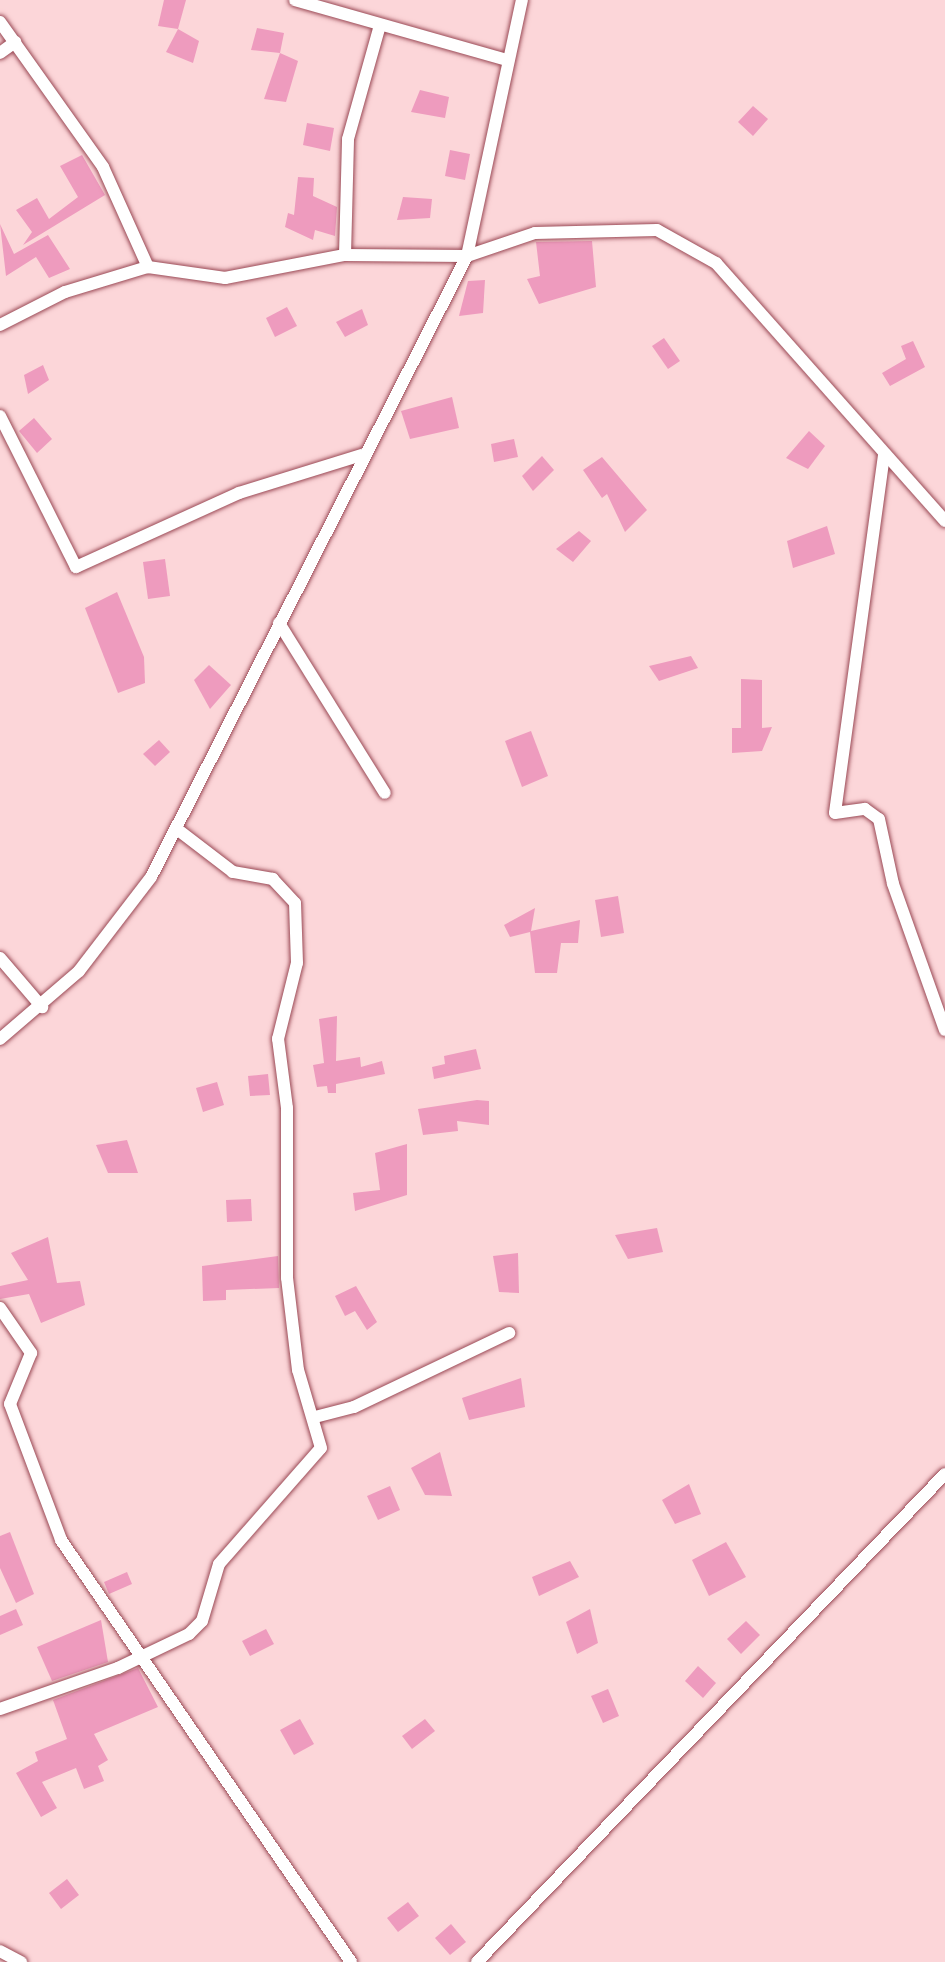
<!DOCTYPE html>
<style>
body{margin:0}
#map{position:relative;width:945px;height:1962px;overflow:hidden;background:#fcd6d9;font-family:"Space Grotesk",sans-serif}
div>[style]{position:absolute}
[style*='--x']{left:calc(var(--x)*1px);top:calc(var(--y)*1px);width:calc(var(--w)*1px);rotate:calc(var(--a)*1deg)}
.building>*{inset:0;background:#ee9bbe}
.roads{filter:drop-shadow(0 0 2px #9a4955) drop-shadow(0 0 2px #9a4955)}
.minor>*{height:12px;margin:-6px;padding:0 6px;transform-origin:6px;border-radius:6px;background:#fff}
span{translate:-50% -50%;white-space:nowrap;text-align:center;line-height:1.15;-webkit-text-stroke:7px #fff;paint-order:stroke}
</style>
<div id="map">
<div class="building">
<i style="clip-path:polygon(164px 0,186px 0,178px 29px,158px 26px)"></i>
<i style="clip-path:polygon(257px 28px,284px 33px,280px 53px,251px 50px)"></i>
<i style="clip-path:polygon(178px 29px,199px 41px,193px 63px,166px 52px)"></i>
<i style="clip-path:polygon(280px 53px,298px 61px,286px 102px,264px 99px)"></i>
<i style="clip-path:polygon(420px 90px,449px 97px,445px 118px,411px 112px)"></i>
<i style="clip-path:polygon(753px 106px,768px 119px,753px 136px,738px 122px)"></i>
<i style="clip-path:polygon(307px 123px,334px 128px,330px 151px,303px 145px)"></i>
<i style="clip-path:polygon(450px 150px,470px 154px,465px 180px,445px 176px)"></i>
<i style="clip-path:polygon(82px 155px,105px 195px,23px 245px,32px 232px,16px 210px,37px 198px,49px 219px,78px 197px,60px 166px)"></i>
<i style="clip-path:polygon(298px 177px,314px 178px,313px 196px,337px 207px,335px 236px,315px 230px,313px 240px,285px 227px,288px 213px,294px 215px)"></i>
<i style="clip-path:polygon(403px 197px,432px 199px,430px 218px,397px 220px)"></i>
<i style="clip-path:polygon(0 224px,14px 254px,48px 235px,70px 269px,49px 278px,36px 257px,6px 276px)"></i>
<i style="clip-path:polygon(592px 241px,596px 287px,539px 304px,527px 279px,540px 276px,536px 242px)"></i>
<i style="clip-path:polygon(485px 280px,483px 313px,459px 316px,468px 281px)"></i>
<i style="clip-path:polygon(287px 307px,297px 326px,275px 337px,266px 318px)"></i>
<i style="clip-path:polygon(362px 309px,368px 325px,345px 337px,336px 322px)"></i>
<i style="clip-path:polygon(664px 338px,680px 361px,668px 369px,652px 346px)"></i>
<i style="clip-path:polygon(913px 341px,925px 367px,890px 386px,882px 373px,906px 359px,901px 346px)"></i>
<i style="clip-path:polygon(43px 365px,49px 380px,28px 394px,24px 375px)"></i>
<i style="clip-path:polygon(452px 397px,459px 428px,410px 439px,401px 411px)"></i>
<i style="clip-path:polygon(34px 418px,52px 439px,37px 453px,19px 431px)"></i>
<i style="clip-path:polygon(809px 431px,825px 446px,808px 469px,786px 458px)"></i>
<i style="clip-path:polygon(514px 439px,518px 457px,494px 462px,491px 444px)"></i>
<i style="clip-path:polygon(542px 456px,554px 470px,533px 491px,522px 476px)"></i>
<i style="clip-path:polygon(602px 457px,647px 510px,625px 532px,607px 494px,602px 498px,583px 470px)"></i>
<i style="clip-path:polygon(827px 526px,835px 554px,793px 568px,787px 541px)"></i>
<i style="clip-path:polygon(579px 531px,591px 541px,573px 562px,556px 549px)"></i>
<i style="clip-path:polygon(165px 559px,170px 596px,148px 599px,143px 562px)"></i>
<i style="clip-path:polygon(117px 592px,144px 657px,145px 683px,118px 693px,85px 608px)"></i>
<i style="clip-path:polygon(691px 656px,698px 668px,659px 681px,649px 666px)"></i>
<i style="clip-path:polygon(209px 665px,231px 685px,210px 709px,194px 680px)"></i>
<i style="clip-path:polygon(741px 679px,762px 680px,762px 728px,772px 727px,762px 751px,732px 753px,732px 728px,741px 728px)"></i>
<i style="clip-path:polygon(531px 731px,548px 776px,522px 787px,505px 741px)"></i>
<i style="clip-path:polygon(159px 740px,170px 752px,155px 766px,143px 754px)"></i>
<i style="clip-path:polygon(618px 896px,624px 933px,601px 937px,595px 900px)"></i>
<i style="clip-path:polygon(535px 908px,531px 931px,580px 920px,578px 943px,561px 943px,557px 973px,535px 973px,530px 932px,510px 937px,504px 925px)"></i>
<i style="clip-path:polygon(337px 1016px,336px 1061px,360px 1057px,361px 1067px,382px 1061px,385px 1074px,336px 1084px,336px 1093px,328px 1093px,327px 1086px,317px 1087px,313px 1065px,324px 1063px,319px 1019px)"></i>
<i style="clip-path:polygon(476px 1049px,481px 1069px,434px 1079px,432px 1067px,445px 1064px,444px 1056px)"></i>
<i style="clip-path:polygon(268px 1074px,270px 1095px,250px 1096px,248px 1076px)"></i>
<i style="clip-path:polygon(217px 1082px,224px 1105px,203px 1112px,196px 1088px)"></i>
<i style="clip-path:polygon(477px 1100px,489px 1101px,489px 1125px,457px 1121px,458px 1131px,423px 1135px,418px 1109px)"></i>
<i style="clip-path:polygon(127px 1140px,138px 1173px,108px 1173px,96px 1145px)"></i>
<i style="clip-path:polygon(407px 1144px,407px 1195px,355px 1211px,353px 1193px,380px 1190px,375px 1153px)"></i>
<i style="clip-path:polygon(251px 1199px,252px 1221px,227px 1222px,226px 1200px)"></i>
<i style="clip-path:polygon(657px 1228px,663px 1252px,628px 1259px,615px 1235px)"></i>
<i style="clip-path:polygon(48px 1237px,57px 1283px,80px 1281px,85px 1305px,41px 1323px,29px 1294px,0 1299px,0 1286px,28px 1280px,11px 1253px)"></i>
<i style="clip-path:polygon(518px 1253px,519px 1293px,499px 1292px,493px 1256px)"></i>
<i style="clip-path:polygon(278px 1256px,279px 1288px,226px 1290px,226px 1300px,203px 1301px,202px 1266px)"></i>
<i style="clip-path:polygon(356px 1286px,377px 1322px,367px 1330px,355px 1311px,345px 1316px,335px 1296px)"></i>
<i style="clip-path:polygon(521px 1378px,525px 1407px,469px 1420px,462px 1398px)"></i>
<i style="clip-path:polygon(440px 1452px,452px 1496px,425px 1495px,411px 1468px)"></i>
<i style="clip-path:polygon(689px 1484px,701px 1514px,675px 1524px,662px 1500px)"></i>
<i style="clip-path:polygon(390px 1486px,400px 1510px,378px 1520px,367px 1496px)"></i>
<i style="clip-path:polygon(10px 1532px,34px 1594px,16px 1603px,0 1568px,0 1536px)"></i>
<i style="clip-path:polygon(726px 1542px,746px 1577px,709px 1596px,692px 1560px)"></i>
<i style="clip-path:polygon(570px 1561px,579px 1577px,539px 1596px,532px 1577px)"></i>
<i style="clip-path:polygon(127px 1572px,132px 1584px,109px 1594px,104px 1582px)"></i>
<i style="clip-path:polygon(16px 1609px,23px 1625px,0 1635px,0 1616px)"></i>
<i style="clip-path:polygon(590px 1609px,598px 1643px,577px 1654px,566px 1622px)"></i>
<i style="clip-path:polygon(101px 1620px,108px 1662px,52px 1681px,37px 1647px)"></i>
<i style="clip-path:polygon(746px 1621px,760px 1635px,741px 1654px,727px 1639px)"></i>
<i style="clip-path:polygon(266px 1629px,274px 1644px,250px 1656px,242px 1641px)"></i>
<i style="clip-path:polygon(698px 1666px,716px 1683px,703px 1698px,685px 1681px)"></i>
<i style="clip-path:polygon(138px 1668px,158px 1707px,94px 1734px,108px 1760px,98px 1766px,104px 1781px,84px 1789px,76px 1768px,42px 1782px,57px 1808px,41px 1817px,16px 1773px,38px 1761px,35px 1752px,67px 1739px,53px 1700px)"></i>
<i style="clip-path:polygon(608px 1689px,619px 1716px,603px 1723px,591px 1696px)"></i>
<i style="clip-path:polygon(300px 1719px,314px 1744px,294px 1755px,280px 1730px)"></i>
<i style="clip-path:polygon(425px 1719px,435px 1731px,412px 1749px,402px 1736px)"></i>
<i style="clip-path:polygon(67px 1879px,79px 1895px,61px 1909px,49px 1893px)"></i>
<i style="clip-path:polygon(408px 1902px,419px 1916px,398px 1932px,387px 1918px)"></i>
<i style="clip-path:polygon(451px 1924px,466px 1942px,450px 1955px,435px 1938px)"></i>
</div>
<div class="roads">
<div class="minor">
<i style="--x:295;--y:0;--w:217;--a:15.8"></i>
<i style="--x:0;--y:22;--w:178;--a:54.6"></i>
<i style="--x:103;--y:167;--w:110;--a:65.8"></i>
<i style="--x:148;--y:267;--w:78;--a:8.1"></i>
<i style="--x:225;--y:278;--w:122;--a:-10.9"></i>
<i style="--x:345;--y:255;--w:122;--a:0.5"></i>
<i style="--x:467;--y:256;--w:72;--a:-18.7"></i>
<i style="--x:535;--y:233;--w:122;--a:-1.4"></i>
<i style="--x:657;--y:230;--w:68;--a:29.2"></i>
<i style="--x:716;--y:263;--w:345;--a:48.4"></i>
<i style="--x:0;--y:53;--w:19;--a:-36"></i>
<i style="--x:345;--y:255;--w:116;--a:-88.5"></i>
<i style="--x:348;--y:139;--w:118;--a:-74.3"></i>
<i style="--x:0;--y:325;--w:73;--a:-26.9"></i>
<i style="--x:65;--y:292;--w:87;--a:-16.8"></i>
<i style="--x:0;--y:416;--w:169;--a:63.3"></i>
<i style="--x:76;--y:567;--w:179;--a:-24.4"></i>
<i style="--x:239;--y:493;--w:129;--a:-17.2"></i>
<i style="--x:884;--y:455;--w:361;--a:97.8"></i>
<i style="--x:835;--y:813;--w:30;--a:-8"></i>
<i style="--x:865;--y:809;--w:17;--a:36"></i>
<i style="--x:879;--y:819;--w:66;--a:77.8"></i>
<i style="--x:893;--y:884;--w:155;--a:70.4"></i>
<i style="--x:279;--y:623;--w:200;--a:58.1"></i>
<i style="--x:0;--y:958;--w:65;--a:49.4"></i>
<i style="--x:0;--y:1039;--w:104;--a:-40.7"></i>
<i style="--x:79;--y:971;--w:118;--a:-52.5"></i>
<i style="--x:151;--y:877;--w:697;--a:-63.03"></i>
<i style="--x:467;--y:256;--w:262;--a:-77.9"></i>
<i style="--x:0;--y:1308;--w:55;--a:55.4"></i>
<i style="--x:31;--y:1353;--w:55;--a:112.4"></i>
<i style="--x:10;--y:1404;--w:145;--a:69.4"></i>
<i style="--x:61;--y:1540;--w:512;--a:55.5"></i>
<i style="--x:315;--y:1417;--w:40;--a:-14.4"></i>
<i style="--x:354;--y:1407;--w:172;--a:-25.5"></i>
<i style="--x:0;--y:1709;--w:125;--a:-19.2"></i>
<i style="--x:118;--y:1668;--w:79;--a:-25.6"></i>
<i style="--x:189;--y:1634;--w:18;--a:-45"></i>
<i style="--x:202;--y:1621;--w:59;--a:-73.4"></i>
<i style="--x:219;--y:1564;--w:154;--a:-48.7"></i>
<i style="--x:321;--y:1448;--w:81;--a:-106.4"></i>
<i style="--x:298;--y:1370;--w:93;--a:-96.8"></i>
<i style="--x:287;--y:1278;--w:170;--a:-90"></i>
<i style="--x:287;--y:1108;--w:70;--a:-97.4"></i>
<i style="--x:278;--y:1039;--w:78;--a:-76"></i>
<i style="--x:297;--y:963;--w:60;--a:-91.9"></i>
<i style="--x:295;--y:903;--w:33;--a:-133"></i>
<i style="--x:273;--y:879;--w:41;--a:-170.1"></i>
<i style="--x:233;--y:872;--w:69;--a:-142.6"></i>
<i style="--x:0;--y:1951;--w:24;--a:28"></i>
<i style="--x:477;--y:1962;--w:676;--a:-46.2"></i>
</div>
</div>
</div>
